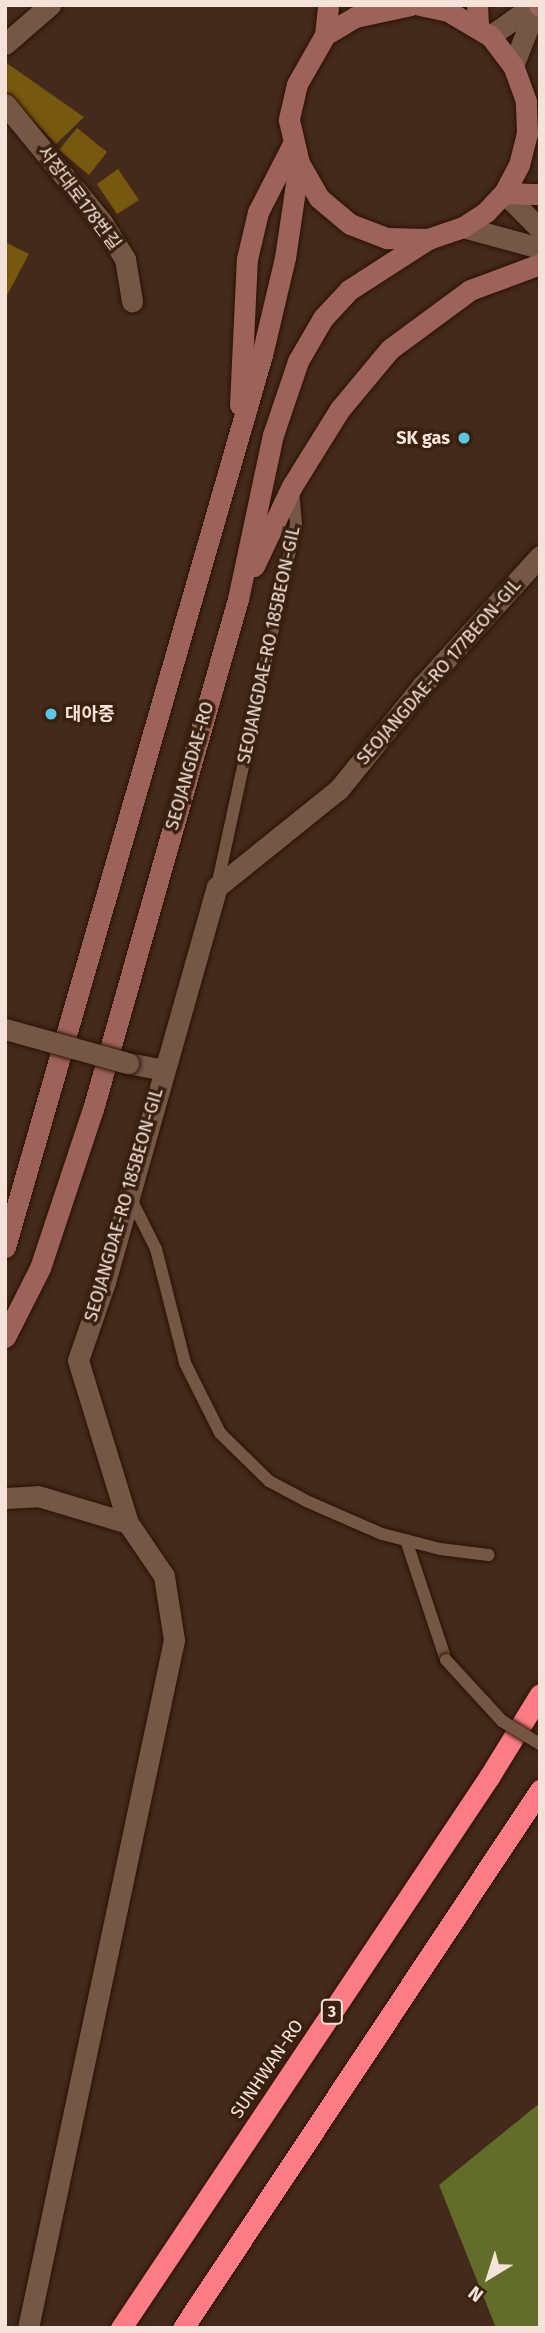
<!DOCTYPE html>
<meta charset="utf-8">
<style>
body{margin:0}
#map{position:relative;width:545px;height:2333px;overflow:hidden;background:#442a1a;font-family:"Fira Sans","Noto Sans KR",sans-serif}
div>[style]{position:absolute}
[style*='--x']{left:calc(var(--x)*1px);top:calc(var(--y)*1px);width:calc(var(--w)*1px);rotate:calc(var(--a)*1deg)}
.forest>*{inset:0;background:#626d29}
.building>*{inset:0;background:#76580e}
.roads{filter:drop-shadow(0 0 2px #2a1203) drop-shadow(0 0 2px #2a1203)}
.lane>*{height:12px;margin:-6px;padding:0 6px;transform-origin:6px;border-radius:6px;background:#755746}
.street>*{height:21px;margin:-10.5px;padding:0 10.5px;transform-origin:10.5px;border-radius:10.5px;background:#755746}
.secondary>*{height:21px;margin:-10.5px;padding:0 10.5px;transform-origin:10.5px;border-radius:10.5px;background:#9d6259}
.highway>*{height:21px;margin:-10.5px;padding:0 10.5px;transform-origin:10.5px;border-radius:10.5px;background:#fb7c84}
.bridges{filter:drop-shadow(0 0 2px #2a1203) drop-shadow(0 0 2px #2a1203)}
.lane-bridge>*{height:12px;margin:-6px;padding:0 6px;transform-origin:6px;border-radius:6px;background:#755746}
.street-bridge>*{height:21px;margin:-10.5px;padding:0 10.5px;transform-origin:10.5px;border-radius:10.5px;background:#755746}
.dots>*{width:19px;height:19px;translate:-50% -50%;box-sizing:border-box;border:4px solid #392010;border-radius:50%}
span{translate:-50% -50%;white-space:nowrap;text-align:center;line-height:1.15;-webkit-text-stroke:7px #392010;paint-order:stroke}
.shield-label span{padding:2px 5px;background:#392010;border:2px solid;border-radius:5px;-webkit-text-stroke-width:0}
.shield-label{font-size:16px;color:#f5e3d9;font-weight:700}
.street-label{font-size:18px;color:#f5e3d9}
.poi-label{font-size:18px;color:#f5e3d9;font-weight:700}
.right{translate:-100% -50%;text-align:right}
.left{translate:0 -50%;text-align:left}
.frame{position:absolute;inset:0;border:7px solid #f5e3d9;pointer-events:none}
.north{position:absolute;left:454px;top:2242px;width:70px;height:70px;-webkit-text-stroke:5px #392010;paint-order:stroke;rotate:218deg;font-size:19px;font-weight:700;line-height:28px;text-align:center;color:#f5e3d9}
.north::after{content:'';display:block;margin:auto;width:24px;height:32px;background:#f5e3d9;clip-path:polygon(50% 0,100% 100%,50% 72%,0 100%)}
</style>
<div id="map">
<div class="forest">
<i style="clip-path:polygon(540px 2103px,540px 2328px,496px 2328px,439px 2185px)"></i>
</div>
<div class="building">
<i style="clip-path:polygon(5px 62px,84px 117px,56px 144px,5px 90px)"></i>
<i style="clip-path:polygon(77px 128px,107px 152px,89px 175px,59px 150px)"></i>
<i style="clip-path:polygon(118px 169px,139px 200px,117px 214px,97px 184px)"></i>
<i style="clip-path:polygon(5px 242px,29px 254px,5px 299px)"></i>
</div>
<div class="roads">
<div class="lane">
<i style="--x:217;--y:886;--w:371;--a:-77.7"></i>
<i style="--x:296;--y:524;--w:34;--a:-95"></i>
<i style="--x:129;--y:1195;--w:60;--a:63.4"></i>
<i style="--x:156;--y:1249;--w:118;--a:75.7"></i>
<i style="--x:185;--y:1363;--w:78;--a:63.4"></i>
<i style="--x:220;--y:1433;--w:69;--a:44.4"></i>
<i style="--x:269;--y:1481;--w:40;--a:28"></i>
<i style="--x:304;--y:1500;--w:85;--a:23.6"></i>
<i style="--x:382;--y:1534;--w:60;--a:14.5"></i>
<i style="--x:440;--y:1549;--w:49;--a:7"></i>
<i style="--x:406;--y:1540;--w:126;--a:71.6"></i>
</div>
<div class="street">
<i style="--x:490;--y:36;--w:54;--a:-35.2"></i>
<i style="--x:5;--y:44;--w:60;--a:-40.9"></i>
<i style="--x:513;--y:66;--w:66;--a:-68.5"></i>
<i style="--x:5;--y:104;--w:153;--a:50.6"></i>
<i style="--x:102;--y:222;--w:44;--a:58.1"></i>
<i style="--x:125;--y:259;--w:43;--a:80.5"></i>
<i style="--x:504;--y:193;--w:51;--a:45"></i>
<i style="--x:463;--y:227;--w:80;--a:15.3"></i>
<i style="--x:128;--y:1063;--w:36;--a:11"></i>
<i style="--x:5;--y:1498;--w:33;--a:-3"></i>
<i style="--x:38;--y:1496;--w:94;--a:16.7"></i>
<i style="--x:128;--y:1523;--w:64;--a:55.8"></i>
<i style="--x:164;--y:1576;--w:65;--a:81.1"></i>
<i style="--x:174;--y:1640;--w:703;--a:101.98"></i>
<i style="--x:128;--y:1523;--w:170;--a:-107.1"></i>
<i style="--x:78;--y:1360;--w:83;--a:-70.9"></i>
<i style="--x:105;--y:1282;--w:411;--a:-74.2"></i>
<i style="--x:217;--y:887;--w:156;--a:-38.8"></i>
<i style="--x:339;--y:789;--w:134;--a:-51.1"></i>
<i style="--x:423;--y:685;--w:174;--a:-47.8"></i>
</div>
<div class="secondary">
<i style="--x:411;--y:5;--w:57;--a:167.9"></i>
<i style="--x:355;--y:17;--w:35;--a:149"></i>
<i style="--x:325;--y:35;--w:56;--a:119.7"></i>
<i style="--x:297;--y:84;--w:37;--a:103"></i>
<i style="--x:289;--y:120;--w:44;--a:76.9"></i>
<i style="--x:299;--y:163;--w:40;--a:60.3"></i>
<i style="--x:319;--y:198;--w:40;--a:40"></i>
<i style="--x:350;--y:224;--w:40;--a:21"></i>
<i style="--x:387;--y:238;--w:41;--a:1.4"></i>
<i style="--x:428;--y:239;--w:37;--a:-19"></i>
<i style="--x:463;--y:227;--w:27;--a:-33"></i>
<i style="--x:486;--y:212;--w:26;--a:-47"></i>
<i style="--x:504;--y:193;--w:32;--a:-62"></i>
<i style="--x:519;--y:165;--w:32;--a:-76"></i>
<i style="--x:527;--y:134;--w:33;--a:-92"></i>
<i style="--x:526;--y:101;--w:37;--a:-110"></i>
<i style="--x:513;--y:66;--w:38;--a:-127"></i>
<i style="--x:490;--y:36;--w:49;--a:-149.2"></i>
<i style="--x:448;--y:11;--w:30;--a:-168"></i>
<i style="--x:477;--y:5;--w:21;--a:87"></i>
<i style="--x:539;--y:5;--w:1;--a:45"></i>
<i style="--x:325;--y:35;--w:30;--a:-84"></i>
<i style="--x:504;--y:193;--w:36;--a:2"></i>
<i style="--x:240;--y:405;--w:146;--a:-87.3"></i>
<i style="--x:247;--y:259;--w:48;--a:-76.8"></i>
<i style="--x:258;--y:212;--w:76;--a:-62.8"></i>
<i style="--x:254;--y:566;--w:89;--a:-64.6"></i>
<i style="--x:292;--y:486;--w:91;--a:-58.1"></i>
<i style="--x:340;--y:409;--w:78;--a:-50.2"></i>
<i style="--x:390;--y:349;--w:99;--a:-36.4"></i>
<i style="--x:470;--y:290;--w:75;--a:-20.4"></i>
<i style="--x:5;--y:1247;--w:928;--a:-73.93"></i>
<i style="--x:262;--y:355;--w:100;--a:-76.7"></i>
<i style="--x:285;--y:258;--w:96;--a:-81.6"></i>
<i style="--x:5;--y:1337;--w:77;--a:-63.1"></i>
<i style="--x:40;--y:1268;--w:168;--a:-71.6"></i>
<i style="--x:93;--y:1109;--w:530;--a:-74.13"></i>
<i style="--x:238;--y:599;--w:168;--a:-78"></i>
<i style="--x:273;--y:435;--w:78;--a:-71.3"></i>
<i style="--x:298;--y:361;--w:50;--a:-59.8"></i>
<i style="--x:323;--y:318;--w:38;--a:-47"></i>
<i style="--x:349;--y:290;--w:94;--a:-32.8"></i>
</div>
<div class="highway">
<i style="--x:121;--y:2328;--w:663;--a:-56.26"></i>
<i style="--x:489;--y:1777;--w:97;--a:-58.4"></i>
<i style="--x:183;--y:2328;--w:646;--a:-56.43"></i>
</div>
</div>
<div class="bridges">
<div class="lane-bridge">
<i style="--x:446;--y:1660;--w:83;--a:47.4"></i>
<i style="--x:502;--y:1721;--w:44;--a:31.2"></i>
</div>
<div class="street-bridge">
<i style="--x:5;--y:1029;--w:128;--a:15.5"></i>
</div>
</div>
<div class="dots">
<i style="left:464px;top:438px;background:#59c8e5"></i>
<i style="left:51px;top:714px;background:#59c8e5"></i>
</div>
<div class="shield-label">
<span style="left:332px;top:2012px">3</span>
</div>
<div class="street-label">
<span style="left:79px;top:198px;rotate:53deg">서장대로178번길</span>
<span style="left:269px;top:645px;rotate:-78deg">SEOJANGDAE-RO 185BEON-GIL</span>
<span style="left:439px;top:672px;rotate:-49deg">SEOJANGDAE-RO 177BEON-GIL</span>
<span style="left:190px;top:766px;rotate:-74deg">SEOJANGDAE-RO</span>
<span style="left:124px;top:1205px;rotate:-74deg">SEOJANGDAE-RO 185BEON-GIL</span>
<span style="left:267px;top:2069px;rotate:-56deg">SUNHWAN-RO</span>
</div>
<div class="poi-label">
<span class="right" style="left:450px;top:438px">SK gas</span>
<span class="left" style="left:65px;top:714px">대아중</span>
</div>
<div class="frame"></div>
<div class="north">N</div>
</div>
